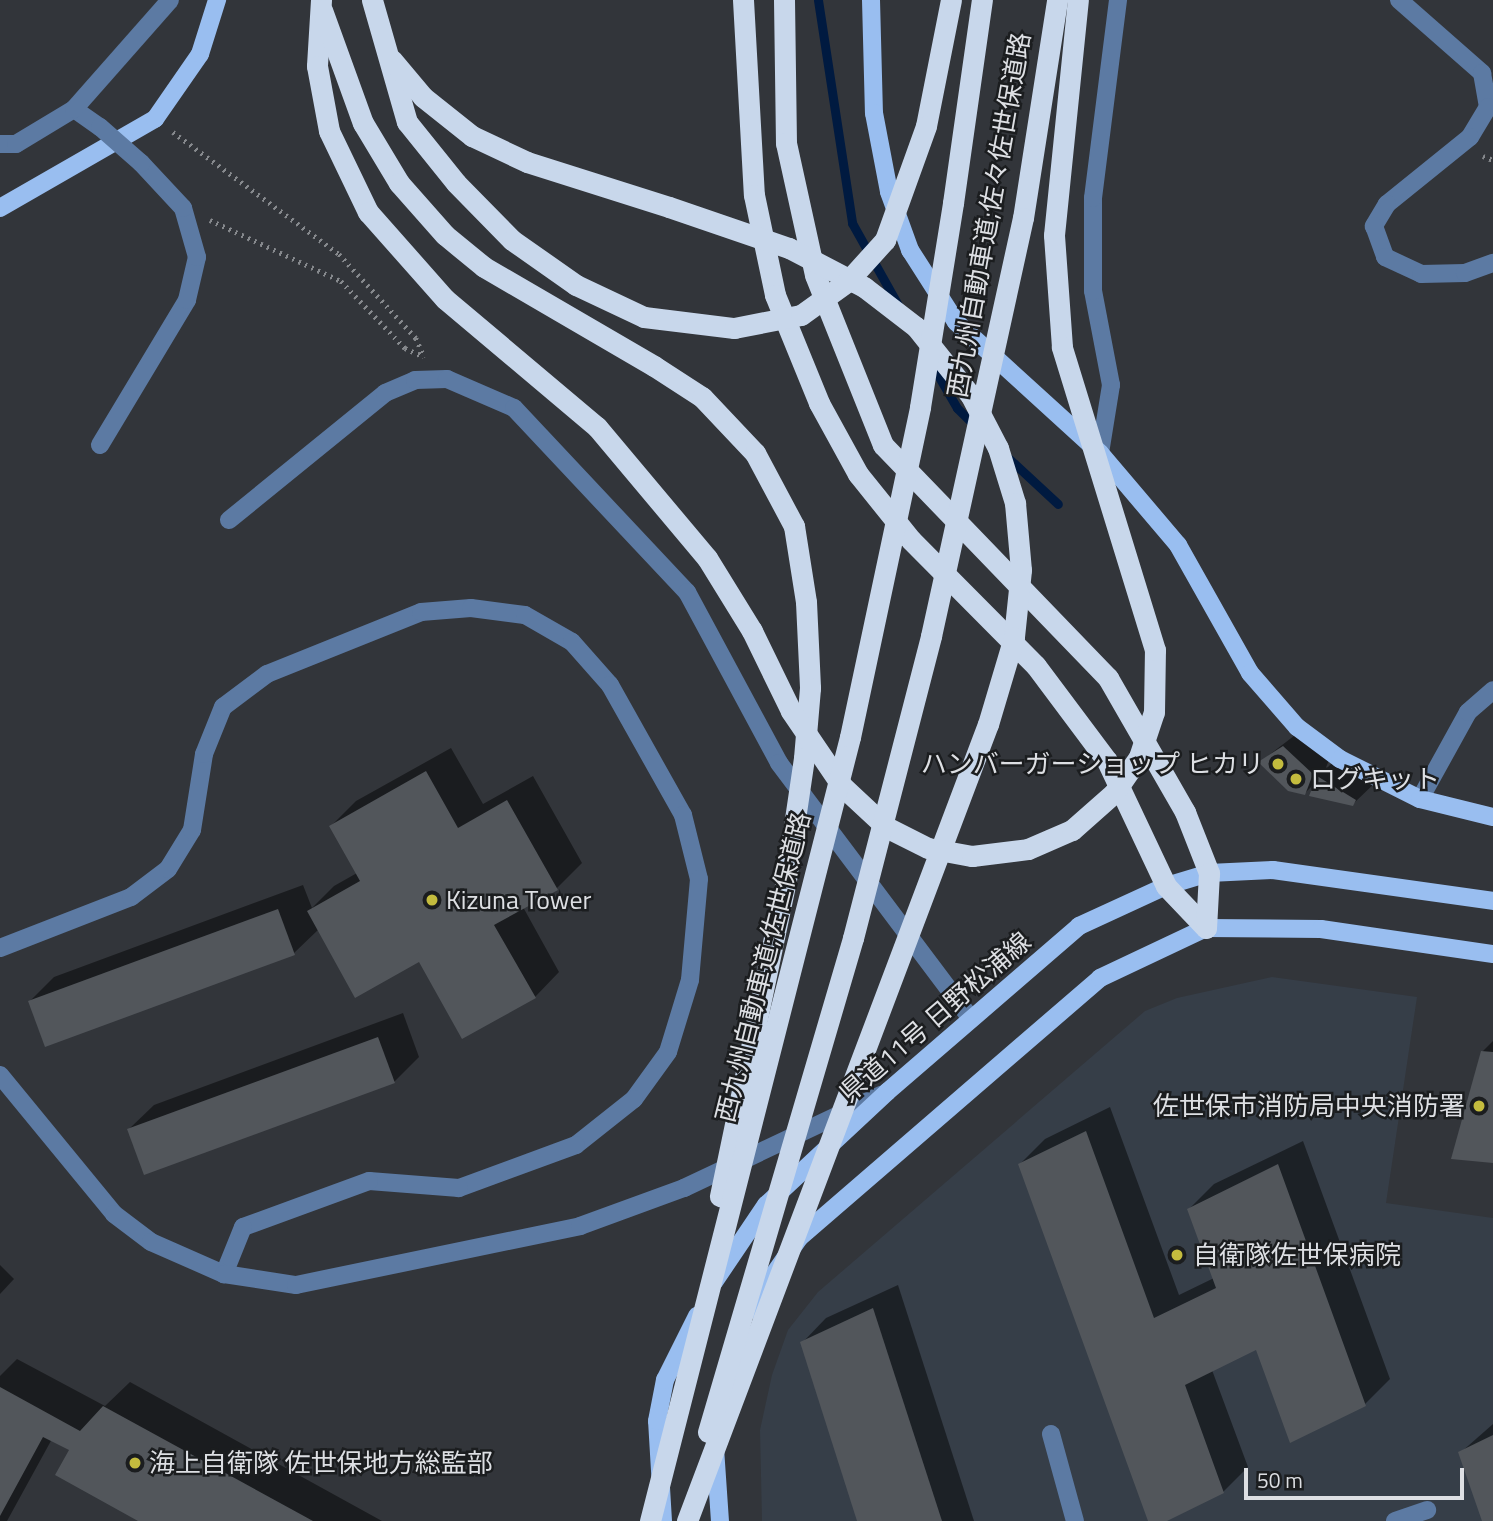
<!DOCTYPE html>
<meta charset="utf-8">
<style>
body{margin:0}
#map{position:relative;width:1493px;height:1521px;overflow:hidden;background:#32353a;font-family:"Titillium Web","Noto Sans JP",sans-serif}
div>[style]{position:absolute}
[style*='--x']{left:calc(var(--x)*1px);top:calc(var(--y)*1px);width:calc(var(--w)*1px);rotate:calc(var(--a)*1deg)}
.built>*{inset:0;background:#363e48}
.shadow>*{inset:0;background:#0007}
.stream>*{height:9px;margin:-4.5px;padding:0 4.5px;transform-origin:4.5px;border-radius:4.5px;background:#001a40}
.building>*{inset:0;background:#52565b}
.path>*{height:4.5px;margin-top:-2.25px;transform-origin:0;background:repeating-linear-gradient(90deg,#86898d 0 2px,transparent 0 7px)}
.minor>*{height:18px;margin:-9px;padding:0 9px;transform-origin:9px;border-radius:9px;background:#5c7aa3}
.major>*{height:18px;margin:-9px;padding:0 9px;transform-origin:9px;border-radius:9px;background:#99bef0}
.highway>*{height:21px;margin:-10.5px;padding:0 10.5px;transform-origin:10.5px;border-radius:10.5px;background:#c8d7eb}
.minor-bridge>*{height:18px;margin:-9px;padding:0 9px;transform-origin:9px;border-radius:9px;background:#5c7aa3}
.highway-bridge>*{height:21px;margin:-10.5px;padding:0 10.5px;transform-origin:10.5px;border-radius:10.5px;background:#c8d7eb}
.dots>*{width:19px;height:19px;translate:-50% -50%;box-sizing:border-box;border:4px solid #1b1d1f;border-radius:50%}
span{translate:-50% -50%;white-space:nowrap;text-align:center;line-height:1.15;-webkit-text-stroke:5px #1b1d1f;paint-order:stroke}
.street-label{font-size:26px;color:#dddfe3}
.poi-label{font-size:26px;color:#dddfe3}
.right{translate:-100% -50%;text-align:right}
.left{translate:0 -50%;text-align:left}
.scale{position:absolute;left:1244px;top:1468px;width:220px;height:32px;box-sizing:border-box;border:4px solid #dddfe3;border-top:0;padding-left:9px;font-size:21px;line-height:24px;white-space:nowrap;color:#dddfe3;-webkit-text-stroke:5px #1b1d1f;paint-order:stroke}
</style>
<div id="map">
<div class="built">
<i style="clip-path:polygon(1272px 977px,1417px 997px,1386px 1203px,1493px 1218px,1493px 1521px,762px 1521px,760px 1430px,772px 1375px,788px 1330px,818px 1292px,1145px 1011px,1177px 998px)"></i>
</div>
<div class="shadow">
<i style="clip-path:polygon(1303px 729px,1331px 755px,1325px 770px,1343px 752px,1378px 780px,1353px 804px,1316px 782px,1305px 793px,1260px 762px)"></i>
<i style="clip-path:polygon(451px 748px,483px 804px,533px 776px,582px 863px,557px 888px,523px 907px,559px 972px,535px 997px,319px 929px,294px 953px,46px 1045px,30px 1001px,54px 977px,303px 885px,312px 908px,334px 886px,357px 873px,331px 826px,356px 801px)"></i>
<i style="clip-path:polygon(403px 1013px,419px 1057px,394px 1082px,129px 1129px,154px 1105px)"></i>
<i style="clip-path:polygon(1493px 1041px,1493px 1161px,1482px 1052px)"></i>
<i style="clip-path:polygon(1110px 1107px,1179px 1295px,1214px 1278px,1189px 1209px,1214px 1184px,1303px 1141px,1390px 1379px,1365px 1404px,1257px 1348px,1212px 1370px,1248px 1467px,1223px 1492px,1163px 1521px,1150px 1521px,1020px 1164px,1045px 1139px)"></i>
<i style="clip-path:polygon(0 1265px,14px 1279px,0 1294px)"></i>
<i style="clip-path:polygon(898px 1285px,974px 1521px,858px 1521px,802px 1343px,826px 1318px)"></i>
<i style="clip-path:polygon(17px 1359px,105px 1406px,130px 1382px,382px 1521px,142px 1521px,71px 1450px,52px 1439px,7px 1521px,0 1521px,0 1376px)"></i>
<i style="clip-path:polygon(1493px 1424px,1493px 1521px,1484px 1521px,1460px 1453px)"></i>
</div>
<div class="stream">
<i style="--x:818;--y:0;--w:226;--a:81.3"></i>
<i style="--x:852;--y:223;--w:94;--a:60.7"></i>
<i style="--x:931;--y:363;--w:52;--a:60"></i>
<i style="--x:957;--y:408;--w:25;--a:45"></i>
<i style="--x:1005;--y:455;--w:72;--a:42.8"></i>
</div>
<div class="building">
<i style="clip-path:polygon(1283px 746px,1313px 774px,1305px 795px,1288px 791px,1258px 762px)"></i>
<i style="clip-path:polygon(426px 771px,458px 828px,507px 800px,558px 890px,494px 925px,536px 998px,462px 1039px,419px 962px,355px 998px,307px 911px,360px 881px,329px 826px)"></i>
<i style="clip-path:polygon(1317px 776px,1356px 800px,1353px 806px,1309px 796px)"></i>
<i style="clip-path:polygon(278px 909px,295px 955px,45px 1047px,28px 1001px)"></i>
<i style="clip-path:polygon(378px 1037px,395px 1083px,144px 1175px,127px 1129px)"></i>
<i style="clip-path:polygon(1481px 1051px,1493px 1052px,1493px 1163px,1451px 1159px)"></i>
<i style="clip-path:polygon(1086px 1131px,1154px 1318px,1216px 1288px,1187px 1209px,1278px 1164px,1366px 1406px,1290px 1443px,1256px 1350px,1185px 1385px,1224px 1493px,1167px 1521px,1148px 1521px,1018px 1164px)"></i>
<i style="clip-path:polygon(873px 1308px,942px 1521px,857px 1521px,800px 1342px)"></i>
<i style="clip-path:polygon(0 1387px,80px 1431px,103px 1406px,313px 1521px,138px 1521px,55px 1475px,69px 1450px,43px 1437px,0 1516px)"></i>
<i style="clip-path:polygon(1493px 1435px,1493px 1521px,1482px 1521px,1458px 1452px)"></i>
</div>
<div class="path">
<i style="--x:173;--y:132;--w:206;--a:36.3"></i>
<i style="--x:339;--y:254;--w:114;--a:47.5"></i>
<i style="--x:416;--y:338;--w:21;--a:67"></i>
<i style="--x:1483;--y:156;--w:11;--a:22"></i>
<i style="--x:210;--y:220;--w:145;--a:25"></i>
<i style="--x:341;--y:281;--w:93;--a:46.3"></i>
<i style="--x:405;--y:348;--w:17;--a:25"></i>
</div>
<div class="minor">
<i style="--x:1399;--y:0;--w:111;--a:41.3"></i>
<i style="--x:1482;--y:73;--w:35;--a:80"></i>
<i style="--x:1488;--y:107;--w:35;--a:121"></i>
<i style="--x:1470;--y:137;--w:107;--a:141.1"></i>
<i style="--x:1387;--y:204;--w:26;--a:121"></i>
<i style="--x:1374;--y:226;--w:33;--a:70"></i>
<i style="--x:1385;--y:257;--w:40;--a:25"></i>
<i style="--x:1421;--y:274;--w:44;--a:-1.3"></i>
<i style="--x:1465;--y:273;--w:30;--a:-20"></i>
<i style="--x:74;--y:109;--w:32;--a:35"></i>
<i style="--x:0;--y:144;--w:16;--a:0"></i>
<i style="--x:16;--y:144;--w:68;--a:-31.1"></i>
<i style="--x:74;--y:109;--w:145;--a:-48.6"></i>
<i style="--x:100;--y:445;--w:169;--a:-59"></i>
<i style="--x:187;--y:300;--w:44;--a:-76.9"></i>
<i style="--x:197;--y:257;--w:51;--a:-105.9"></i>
<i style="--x:183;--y:208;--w:62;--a:-133"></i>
<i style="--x:1100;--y:453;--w:69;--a:-80.8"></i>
<i style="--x:1111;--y:385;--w:96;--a:-100.8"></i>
<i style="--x:1093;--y:291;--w:93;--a:-90"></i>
<i style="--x:1093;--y:198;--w:200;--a:-82.8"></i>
<i style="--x:229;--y:520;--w:201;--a:-39.1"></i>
<i style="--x:385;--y:393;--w:33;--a:-23"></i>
<i style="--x:415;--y:380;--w:32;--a:-2"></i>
<i style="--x:447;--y:379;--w:73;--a:23.4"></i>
<i style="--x:514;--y:408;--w:253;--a:46.8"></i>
<i style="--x:687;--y:592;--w:194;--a:61.7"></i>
<i style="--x:779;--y:763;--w:320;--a:53.1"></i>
<i style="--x:1420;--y:799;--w:99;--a:-61.1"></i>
<i style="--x:1468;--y:712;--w:33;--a:-41"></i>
<i style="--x:0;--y:948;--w:141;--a:-21.3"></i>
<i style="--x:131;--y:897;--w:46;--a:-37.1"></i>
<i style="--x:168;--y:869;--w:46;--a:-58.4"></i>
<i style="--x:192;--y:830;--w:77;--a:-81"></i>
<i style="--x:204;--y:754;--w:51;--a:-68"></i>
<i style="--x:223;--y:707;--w:55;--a:-36.9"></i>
<i style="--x:267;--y:674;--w:166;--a:-21.9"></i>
<i style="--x:421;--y:612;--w:50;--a:-4.6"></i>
<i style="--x:471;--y:608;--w:54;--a:7.4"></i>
<i style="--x:525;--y:615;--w:54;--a:29.9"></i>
<i style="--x:572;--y:642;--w:57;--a:48.5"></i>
<i style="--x:610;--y:685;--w:149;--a:60.7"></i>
<i style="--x:683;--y:815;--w:66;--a:76"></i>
<i style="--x:699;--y:879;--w:101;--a:95.1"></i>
<i style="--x:690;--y:980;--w:75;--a:107"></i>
<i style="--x:668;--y:1052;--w:58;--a:125.9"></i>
<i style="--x:634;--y:1099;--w:74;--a:141.6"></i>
<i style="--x:576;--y:1145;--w:125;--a:159.8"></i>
<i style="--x:459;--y:1188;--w:90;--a:-175.6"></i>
<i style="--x:369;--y:1181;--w:134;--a:159.9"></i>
<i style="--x:243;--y:1227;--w:51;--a:112"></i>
<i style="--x:0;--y:1075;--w:180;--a:50.6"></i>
<i style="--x:114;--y:1214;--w:46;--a:37.1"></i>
<i style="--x:151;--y:1242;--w:80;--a:23.7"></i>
<i style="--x:224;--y:1274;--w:73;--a:8.7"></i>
<i style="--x:296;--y:1285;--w:290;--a:-11.7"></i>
<i style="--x:580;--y:1226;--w:111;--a:-20.1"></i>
<i style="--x:684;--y:1188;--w:218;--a:-25.3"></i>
<i style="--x:1051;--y:1434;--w:90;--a:74.6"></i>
<i style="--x:1395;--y:1521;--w:34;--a:-19"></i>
</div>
<div class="major">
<i style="--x:871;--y:0;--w:113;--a:88.5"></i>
<i style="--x:874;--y:113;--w:80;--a:79.2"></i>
<i style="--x:889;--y:192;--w:62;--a:70.1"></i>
<i style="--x:910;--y:250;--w:85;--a:57.4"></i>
<i style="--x:956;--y:322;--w:195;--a:42.3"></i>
<i style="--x:1100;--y:453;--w:121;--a:49.7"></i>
<i style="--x:1178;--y:545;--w:147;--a:60.6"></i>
<i style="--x:1250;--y:673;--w:72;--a:49"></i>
<i style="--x:1297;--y:727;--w:54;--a:36.7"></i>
<i style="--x:1340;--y:759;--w:89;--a:26.6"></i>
<i style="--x:1420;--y:799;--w:75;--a:13.9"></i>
<i style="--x:0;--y:208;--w:179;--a:-29.9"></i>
<i style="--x:155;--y:119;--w:79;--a:-55.3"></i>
<i style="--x:200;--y:54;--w:57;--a:-72.5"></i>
<i style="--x:714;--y:1282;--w:93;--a:-56"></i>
<i style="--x:766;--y:1205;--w:166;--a:-43"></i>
<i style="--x:887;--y:1092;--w:254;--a:-40.8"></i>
<i style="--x:1079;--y:926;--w:96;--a:-24.7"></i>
<i style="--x:1166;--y:886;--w:45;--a:-16.8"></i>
<i style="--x:1209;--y:873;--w:64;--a:-2.7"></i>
<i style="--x:1273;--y:870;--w:222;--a:8"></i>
<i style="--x:749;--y:1310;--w:88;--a:-55.2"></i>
<i style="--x:799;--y:1238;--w:398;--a:-40.8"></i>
<i style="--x:1100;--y:978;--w:117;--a:-25.3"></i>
<i style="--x:1206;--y:928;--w:115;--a:0.5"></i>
<i style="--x:1321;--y:929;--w:174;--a:8.3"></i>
<i style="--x:715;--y:1448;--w:73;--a:86.1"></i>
<i style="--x:663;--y:1521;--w:100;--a:-93.4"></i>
<i style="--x:657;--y:1421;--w:42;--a:-79"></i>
<i style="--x:665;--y:1380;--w:72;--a:-63.4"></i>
</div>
<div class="highway">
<i style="--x:321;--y:0;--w:66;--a:93.5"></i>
<i style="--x:317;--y:66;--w:66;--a:79.5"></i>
<i style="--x:329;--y:131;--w:90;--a:64.3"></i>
<i style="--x:368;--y:212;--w:116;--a:48.5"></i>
<i style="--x:445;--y:299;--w:199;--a:40.1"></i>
<i style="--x:597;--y:427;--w:171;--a:50"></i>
<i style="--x:707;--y:558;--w:86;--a:58.3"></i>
<i style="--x:372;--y:0;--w:127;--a:74"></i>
<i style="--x:407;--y:122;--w:78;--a:51.2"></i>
<i style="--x:456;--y:183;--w:80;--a:45.5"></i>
<i style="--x:512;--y:240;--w:78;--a:35.1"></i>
<i style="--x:576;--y:285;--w:75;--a:25.2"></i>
<i style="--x:743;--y:0;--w:195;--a:86.8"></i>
<i style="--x:754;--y:195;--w:102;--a:78.1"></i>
<i style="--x:775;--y:295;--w:117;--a:67.8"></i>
<i style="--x:819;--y:403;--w:81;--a:61.2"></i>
<i style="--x:858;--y:474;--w:85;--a:51.2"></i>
<i style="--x:911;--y:540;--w:177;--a:45.2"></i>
<i style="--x:1036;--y:666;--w:119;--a:53.2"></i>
<i style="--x:1107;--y:761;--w:138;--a:64.7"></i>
<i style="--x:1166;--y:886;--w:58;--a:46.4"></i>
<i style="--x:784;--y:0;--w:143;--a:89.2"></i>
<i style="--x:786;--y:143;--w:135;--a:77.6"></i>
<i style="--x:815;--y:275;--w:183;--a:68.2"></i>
<i style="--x:883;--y:445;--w:324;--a:46"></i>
<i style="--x:1108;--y:678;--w:155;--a:60.1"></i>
<i style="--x:1185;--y:812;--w:66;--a:68.5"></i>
<i style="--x:1209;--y:873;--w:55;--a:93.1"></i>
<i style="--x:322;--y:10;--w:120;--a:70.1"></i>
<i style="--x:363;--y:123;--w:70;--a:59"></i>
<i style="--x:399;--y:183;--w:69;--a:48.5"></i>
<i style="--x:445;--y:235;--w:50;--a:39.4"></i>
<i style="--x:484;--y:267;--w:197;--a:30.2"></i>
<i style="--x:392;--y:60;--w:48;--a:50"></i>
<i style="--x:423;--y:97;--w:63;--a:38.5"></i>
<i style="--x:472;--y:136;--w:61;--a:25.3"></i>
<i style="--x:527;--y:162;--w:149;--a:17.6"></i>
<i style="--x:926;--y:126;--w:128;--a:-78.8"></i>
<i style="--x:953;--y:203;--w:205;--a:-81.9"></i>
<i style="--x:1023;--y:218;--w:221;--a:-81.1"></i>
<i style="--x:1062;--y:347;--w:112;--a:-94.1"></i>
<i style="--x:1054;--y:235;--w:236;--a:-84.2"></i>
</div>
<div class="minor-bridge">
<i style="--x:100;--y:127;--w:55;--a:41.3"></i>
</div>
<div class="highway-bridge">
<i style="--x:669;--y:207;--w:127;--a:18.9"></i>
<i style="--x:789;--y:248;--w:85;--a:27.5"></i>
<i style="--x:864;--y:287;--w:66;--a:37.6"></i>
<i style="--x:916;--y:327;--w:88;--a:51.4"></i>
<i style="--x:971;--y:396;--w:59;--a:62.6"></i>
<i style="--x:998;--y:448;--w:58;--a:72.8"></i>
<i style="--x:1015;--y:503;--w:67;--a:84.9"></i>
<i style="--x:1021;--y:570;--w:67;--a:96"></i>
<i style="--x:1014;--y:637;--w:91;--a:106.6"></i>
<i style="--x:988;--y:724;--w:852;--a:110.69"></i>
<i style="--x:644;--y:317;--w:91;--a:7"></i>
<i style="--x:734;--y:328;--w:68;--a:-11"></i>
<i style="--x:801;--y:315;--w:57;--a:-35.7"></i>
<i style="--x:847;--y:282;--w:57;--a:-47.9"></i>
<i style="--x:885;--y:240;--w:121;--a:-70.2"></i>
<i style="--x:654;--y:366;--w:57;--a:32.9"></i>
<i style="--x:702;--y:397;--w:77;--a:46.6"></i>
<i style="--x:755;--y:453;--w:83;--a:61.9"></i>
<i style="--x:794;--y:526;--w:77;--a:81"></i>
<i style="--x:806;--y:602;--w:86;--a:87.3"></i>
<i style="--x:810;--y:688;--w:70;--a:94.9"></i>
<i style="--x:804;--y:758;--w:123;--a:98.4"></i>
<i style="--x:786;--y:880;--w:323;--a:101.8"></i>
<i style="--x:752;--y:631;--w:89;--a:64"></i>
<i style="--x:791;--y:711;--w:91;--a:55.8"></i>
<i style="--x:842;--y:786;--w:60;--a:43"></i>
<i style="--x:886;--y:827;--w:47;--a:26.6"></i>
<i style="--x:928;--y:848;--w:45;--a:10.3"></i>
<i style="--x:972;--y:856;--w:56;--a:-7.1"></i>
<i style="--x:1028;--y:849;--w:48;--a:-23.4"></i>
<i style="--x:1072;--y:830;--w:56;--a:-41.4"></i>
<i style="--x:1114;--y:793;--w:44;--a:-55.2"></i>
<i style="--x:1139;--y:757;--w:47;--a:-71.6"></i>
<i style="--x:1154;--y:712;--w:62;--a:-89.1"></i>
<i style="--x:1155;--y:650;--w:317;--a:-107.1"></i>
<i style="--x:708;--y:1432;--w:515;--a:-73.64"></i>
<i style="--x:853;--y:938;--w:312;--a:-75.5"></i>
<i style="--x:931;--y:636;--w:428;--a:-77.6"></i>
<i style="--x:650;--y:1521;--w:809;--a:-75.69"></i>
<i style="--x:850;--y:737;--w:337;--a:-78"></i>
<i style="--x:920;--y:407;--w:207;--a:-80.8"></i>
</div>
<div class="dots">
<i style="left:1278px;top:764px;background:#c4bc3e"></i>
<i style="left:1296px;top:779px;background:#c4bc3e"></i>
<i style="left:432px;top:900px;background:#c4bc3e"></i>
<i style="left:1479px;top:1106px;background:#c4bc3e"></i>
<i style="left:1177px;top:1255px;background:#c4bc3e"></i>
<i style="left:135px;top:1463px;background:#c4bc3e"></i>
</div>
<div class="street-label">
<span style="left:989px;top:215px;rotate:-80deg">西九州自動車道;佐々佐世保道路</span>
<span style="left:763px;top:967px;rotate:-76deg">西九州自動車道;佐世保道路</span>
<span style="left:935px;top:1017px;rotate:-41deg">県道11号 日野松浦線</span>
</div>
<div class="poi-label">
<span class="right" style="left:1264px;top:764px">ハンバーガーショップ ヒカリ</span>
<span class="left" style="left:1310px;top:779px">ログキット</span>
<span class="left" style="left:446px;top:900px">Kizuna Tower</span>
<span class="right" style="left:1465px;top:1106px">佐世保市消防局中央消防署</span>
<span class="left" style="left:1193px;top:1255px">自衛隊佐世保病院</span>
<span class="left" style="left:149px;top:1463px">海上自衛隊 佐世保地方総監部</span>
</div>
<div class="scale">50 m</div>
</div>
